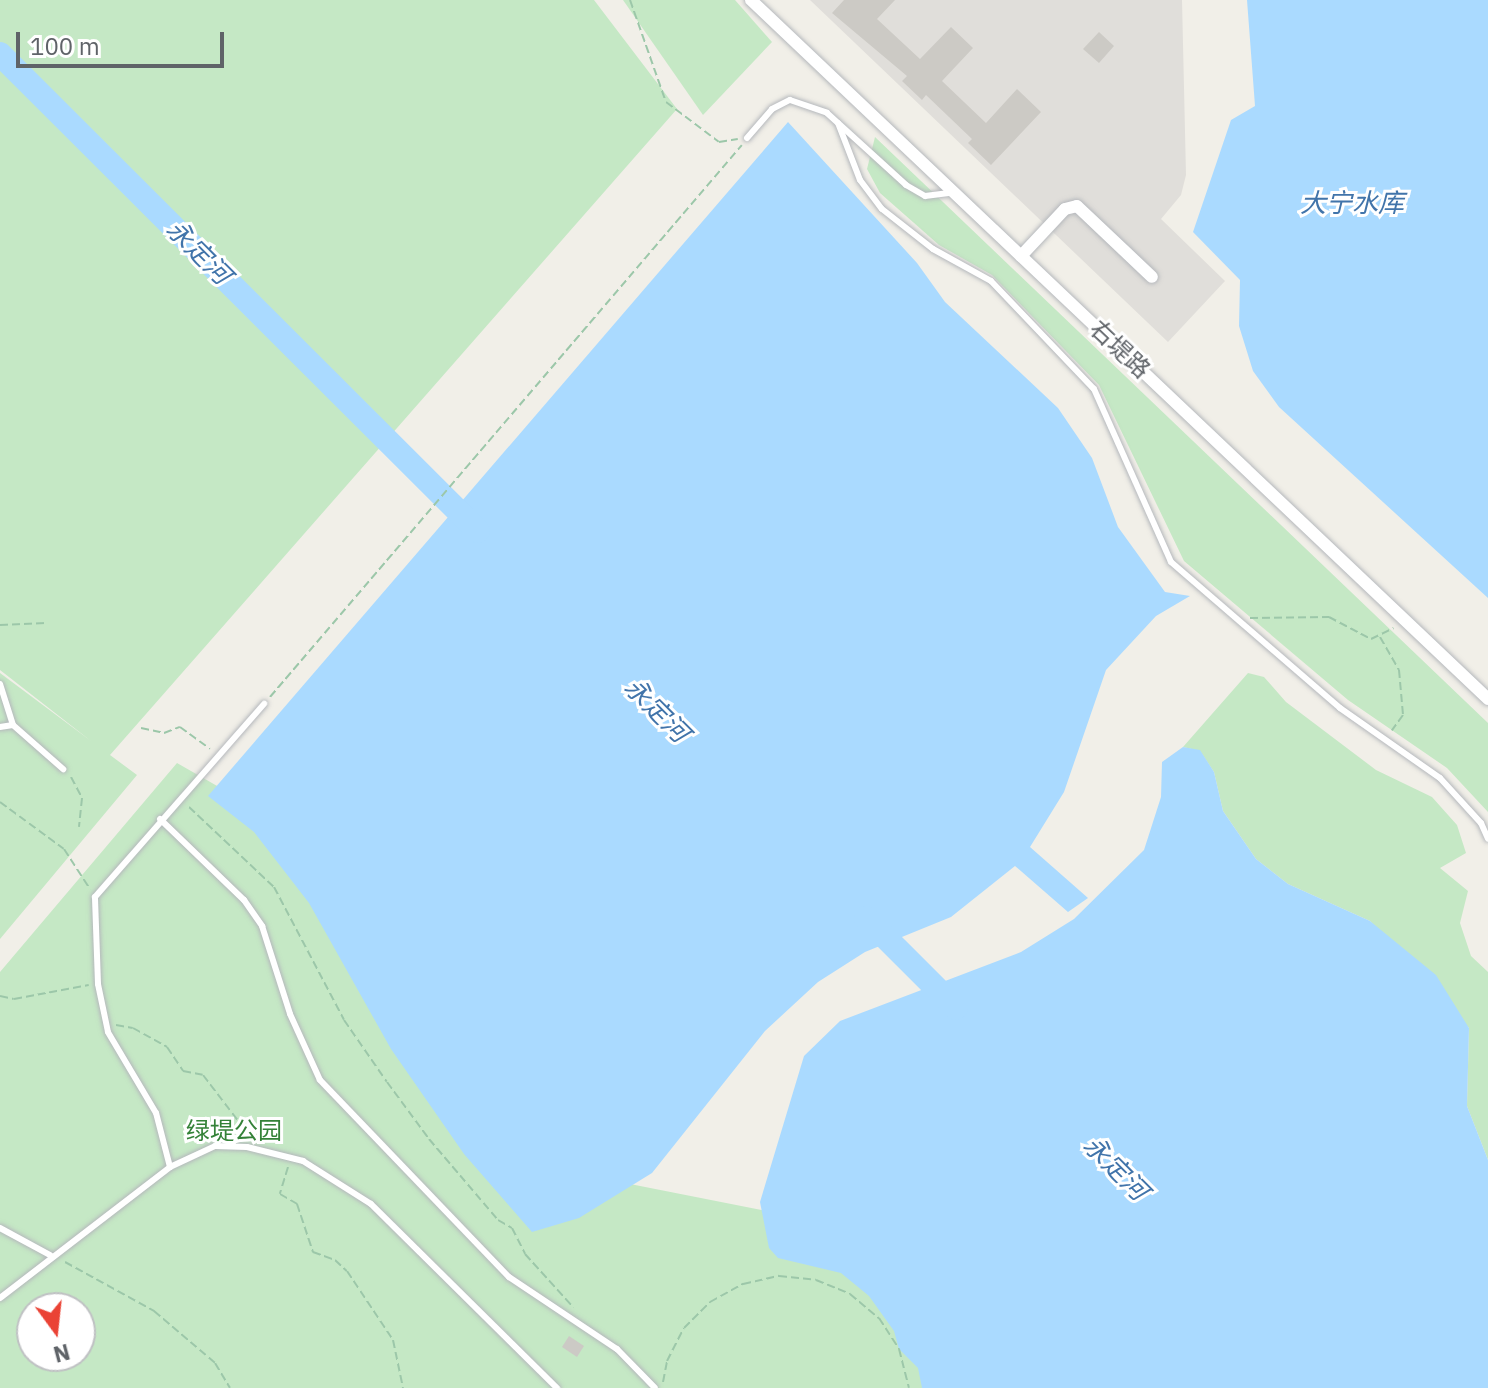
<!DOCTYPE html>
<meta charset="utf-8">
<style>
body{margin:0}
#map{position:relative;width:1488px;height:1388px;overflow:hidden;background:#f1efe8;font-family:"IBM Plex Sans","Noto Sans SC",sans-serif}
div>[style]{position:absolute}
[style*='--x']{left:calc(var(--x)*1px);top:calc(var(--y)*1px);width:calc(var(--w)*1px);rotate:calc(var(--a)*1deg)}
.industrial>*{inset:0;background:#e0deda}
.green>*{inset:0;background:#c5e8c5}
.water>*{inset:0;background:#aadaff}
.river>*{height:24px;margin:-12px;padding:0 12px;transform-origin:12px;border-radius:12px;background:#aadaff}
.building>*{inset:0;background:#cccac5}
.path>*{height:2px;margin-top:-1px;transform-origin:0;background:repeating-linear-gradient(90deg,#9cc7a9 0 8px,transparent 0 12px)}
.roads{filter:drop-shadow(0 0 2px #b5b8bc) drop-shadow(0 0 2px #b5b8bc)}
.service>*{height:6px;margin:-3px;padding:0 3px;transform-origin:3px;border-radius:3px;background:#fff}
.minor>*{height:12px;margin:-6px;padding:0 6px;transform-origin:6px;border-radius:6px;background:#fff}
span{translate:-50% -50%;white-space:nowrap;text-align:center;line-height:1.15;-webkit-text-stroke:6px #fff;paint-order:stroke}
.street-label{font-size:24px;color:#5f6368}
.park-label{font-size:24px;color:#348238}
.water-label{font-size:26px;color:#4174aa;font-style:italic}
.north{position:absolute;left:16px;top:1292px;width:80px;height:80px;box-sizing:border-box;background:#fff;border:2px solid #bfc1c3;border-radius:50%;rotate:165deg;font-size:22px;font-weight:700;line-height:32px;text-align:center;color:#5f6368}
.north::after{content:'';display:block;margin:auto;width:28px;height:36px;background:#ea4335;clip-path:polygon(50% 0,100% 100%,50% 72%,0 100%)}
.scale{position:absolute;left:16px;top:32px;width:208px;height:36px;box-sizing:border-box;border:4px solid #5f6368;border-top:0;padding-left:10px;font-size:24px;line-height:28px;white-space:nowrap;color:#5f6368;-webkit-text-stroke:6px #fff;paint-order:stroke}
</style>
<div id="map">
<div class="industrial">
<i style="clip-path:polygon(810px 0,1182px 0,1186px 175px,1181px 195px,1161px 219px,1225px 281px,1168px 342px)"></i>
</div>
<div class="green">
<i style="clip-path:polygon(0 0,594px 0,677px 109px,110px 755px,137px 775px,0 939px,0 673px,91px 741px,0 670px)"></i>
<i style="clip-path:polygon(623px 0,735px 0,772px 42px,703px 115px)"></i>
<i style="clip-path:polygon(875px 137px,1488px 723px,1488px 812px,1447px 768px,1348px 700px,1184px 561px,1099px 385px,992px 275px,939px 245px,880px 193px,867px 169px)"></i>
<i style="clip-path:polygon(1248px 673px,1264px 677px,1286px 702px,1376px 770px,1432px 797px,1457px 825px,1466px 853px,1440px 868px,1468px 891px,1460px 923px,1471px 956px,1488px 972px,1488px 1160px,1467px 1106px,1469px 1028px,1370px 921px,1288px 884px,1256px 859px,1223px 811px,1214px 772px,1200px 751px,1183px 747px)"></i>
<i style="clip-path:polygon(evenodd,177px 763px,336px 854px,534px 1165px,792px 1216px,975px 1388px,0 1388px,0 972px,177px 763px,32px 1308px,80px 1308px,80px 1356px,32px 1356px,32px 1308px)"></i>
</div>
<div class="water">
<i style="clip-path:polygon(1247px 0,1488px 0,1488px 598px,1279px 407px,1253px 371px,1239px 326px,1240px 280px,1193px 232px,1231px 120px,1255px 106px)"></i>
<i style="clip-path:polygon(788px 122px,917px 263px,945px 302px,1058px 408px,1092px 458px,1118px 527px,1165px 592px,1190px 596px,1156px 616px,1106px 670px,1064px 792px,1030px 847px,1088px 898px,1068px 912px,1015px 866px,951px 917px,865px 952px,818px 982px,765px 1031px,652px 1173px,579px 1218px,532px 1232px,464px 1154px,391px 1049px,309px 903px,254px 832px,208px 796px)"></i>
<i style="clip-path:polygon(1183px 747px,1200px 750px,1214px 772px,1223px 811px,1256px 859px,1288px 884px,1370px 921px,1436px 975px,1469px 1028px,1467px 1106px,1488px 1160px,1488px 1388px,922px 1388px,918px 1368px,899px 1349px,894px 1331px,869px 1296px,841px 1273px,778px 1258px,769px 1248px,760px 1202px,804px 1056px,840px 1021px,1021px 952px,1074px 919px,1144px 850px,1161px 797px,1162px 762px)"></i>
</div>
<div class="river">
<i style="--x:0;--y:54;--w:675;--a:44.94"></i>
<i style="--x:866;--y:918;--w:127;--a:45"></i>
</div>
<div class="building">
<i style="clip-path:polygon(844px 0,895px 0,877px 19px,920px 59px,951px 27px,973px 48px,942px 81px,986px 123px,1017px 89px,1041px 112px,991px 165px,968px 143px,972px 139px,926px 95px,922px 100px,902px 81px,907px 76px,832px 13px)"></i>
<i style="clip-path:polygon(1099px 32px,1114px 46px,1099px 63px,1083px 49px)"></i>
<i style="clip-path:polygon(569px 1336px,584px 1346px,577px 1357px,562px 1347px)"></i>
</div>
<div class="path">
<i style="--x:630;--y:0;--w:108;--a:70.6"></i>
<i style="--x:666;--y:102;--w:66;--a:37"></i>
<i style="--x:719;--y:142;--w:19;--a:-9"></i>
<i style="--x:1250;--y:618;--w:79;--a:-0.7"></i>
<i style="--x:1329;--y:617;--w:47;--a:27.6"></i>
<i style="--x:1371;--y:639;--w:25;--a:-26"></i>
<i style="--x:0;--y:625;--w:46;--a:-2.5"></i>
<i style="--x:1380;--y:637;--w:38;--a:60"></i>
<i style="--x:1399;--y:670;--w:45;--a:84.9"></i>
<i style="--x:1403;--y:715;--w:19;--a:126"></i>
<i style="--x:270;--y:697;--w:726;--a:-49.47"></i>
<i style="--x:141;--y:728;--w:24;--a:12"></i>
<i style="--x:164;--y:733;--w:17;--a:-21"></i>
<i style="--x:180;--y:727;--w:37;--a:36"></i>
<i style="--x:71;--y:777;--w:24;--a:62"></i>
<i style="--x:82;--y:798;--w:29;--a:96"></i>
<i style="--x:0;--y:802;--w:79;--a:36.3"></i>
<i style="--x:64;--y:849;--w:48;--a:57"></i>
<i style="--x:189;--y:807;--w:117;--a:43.3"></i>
<i style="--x:274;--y:887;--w:150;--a:62.2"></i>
<i style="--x:344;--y:1020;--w:75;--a:55.3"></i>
<i style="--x:387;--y:1082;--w:71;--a:53.6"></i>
<i style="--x:429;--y:1139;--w:106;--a:49.6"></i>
<i style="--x:498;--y:1220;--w:16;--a:30"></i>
<i style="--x:512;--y:1228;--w:29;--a:63"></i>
<i style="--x:525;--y:1254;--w:72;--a:47.8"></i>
<i style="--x:0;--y:996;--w:14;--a:12"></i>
<i style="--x:14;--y:999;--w:76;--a:-10.6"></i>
<i style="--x:116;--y:1025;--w:17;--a:10"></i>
<i style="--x:133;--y:1028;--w:39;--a:29"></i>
<i style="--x:167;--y:1047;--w:29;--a:56"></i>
<i style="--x:183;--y:1071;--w:20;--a:11"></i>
<i style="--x:203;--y:1075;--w:76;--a:52.5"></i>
<i style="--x:288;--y:1167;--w:28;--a:107"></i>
<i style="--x:280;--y:1194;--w:20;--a:30"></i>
<i style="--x:297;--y:1204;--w:51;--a:71.6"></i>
<i style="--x:313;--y:1252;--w:23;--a:20"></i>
<i style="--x:335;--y:1260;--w:16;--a:43"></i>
<i style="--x:347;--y:1271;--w:83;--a:56.3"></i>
<i style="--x:393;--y:1340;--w:49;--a:78.2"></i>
<i style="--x:65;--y:1262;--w:102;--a:28.8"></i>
<i style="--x:154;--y:1311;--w:80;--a:40.4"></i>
<i style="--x:215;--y:1363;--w:29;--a:59"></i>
<i style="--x:663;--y:1382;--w:21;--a:-79"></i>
<i style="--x:667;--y:1361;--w:37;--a:-63"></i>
<i style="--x:684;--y:1328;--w:37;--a:-45"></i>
<i style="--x:710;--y:1302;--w:38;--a:-29"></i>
<i style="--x:743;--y:1284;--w:37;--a:-13"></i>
<i style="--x:779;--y:1276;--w:37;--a:6"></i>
<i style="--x:816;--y:1280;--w:37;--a:22"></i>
<i style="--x:850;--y:1294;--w:38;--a:40"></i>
<i style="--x:879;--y:1318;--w:37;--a:57"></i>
<i style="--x:899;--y:1349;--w:40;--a:75.6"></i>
</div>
<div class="roads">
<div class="service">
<i style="--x:838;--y:123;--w:61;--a:68.9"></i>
<i style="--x:860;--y:180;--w:36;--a:53"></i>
<i style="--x:882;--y:209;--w:65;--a:38.1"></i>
<i style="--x:933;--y:249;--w:66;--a:28.9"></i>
<i style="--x:991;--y:281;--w:149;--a:46.4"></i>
<i style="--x:1094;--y:389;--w:189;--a:66"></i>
<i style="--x:1171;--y:562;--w:223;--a:40.8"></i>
<i style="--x:1340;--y:708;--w:122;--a:35"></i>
<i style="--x:1440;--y:778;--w:61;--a:47.7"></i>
<i style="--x:1481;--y:823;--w:17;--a:66"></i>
<i style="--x:747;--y:138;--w:38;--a:-49"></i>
<i style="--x:772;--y:109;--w:20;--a:-27"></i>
<i style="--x:790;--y:100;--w:39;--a:19"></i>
<i style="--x:827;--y:113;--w:107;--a:42.3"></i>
<i style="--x:906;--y:185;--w:22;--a:30"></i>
<i style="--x:925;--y:196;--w:26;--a:-7"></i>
<i style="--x:0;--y:684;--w:43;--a:72.4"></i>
<i style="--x:13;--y:725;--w:67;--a:41.3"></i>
<i style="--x:0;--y:727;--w:13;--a:-9"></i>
<i style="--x:160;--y:819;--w:117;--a:44"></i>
<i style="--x:244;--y:900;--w:32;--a:55"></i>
<i style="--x:262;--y:926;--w:92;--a:72.3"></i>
<i style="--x:290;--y:1014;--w:72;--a:65.6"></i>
<i style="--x:320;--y:1080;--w:273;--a:46.2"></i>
<i style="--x:509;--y:1277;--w:130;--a:33.7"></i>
<i style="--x:617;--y:1349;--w:54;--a:45.7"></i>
<i style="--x:170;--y:1167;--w:56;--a:-104.5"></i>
<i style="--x:156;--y:1113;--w:94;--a:-120.7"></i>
<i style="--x:108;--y:1032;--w:49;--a:-101.8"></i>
<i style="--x:98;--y:984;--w:87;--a:-92"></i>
<i style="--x:95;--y:897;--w:257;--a:-48.8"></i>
<i style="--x:0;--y:1228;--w:57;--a:28.4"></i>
<i style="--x:0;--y:1298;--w:215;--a:-37.6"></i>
<i style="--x:170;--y:1167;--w:50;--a:-25"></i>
<i style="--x:215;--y:1146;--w:32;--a:2"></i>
<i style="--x:247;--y:1147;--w:58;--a:14"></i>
<i style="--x:303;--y:1161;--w:80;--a:32.3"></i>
<i style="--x:371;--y:1204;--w:262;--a:44.7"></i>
</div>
<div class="minor">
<i style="--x:751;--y:0;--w:1016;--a:43.48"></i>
<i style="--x:1021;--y:256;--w:64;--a:-46.9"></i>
<i style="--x:1065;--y:209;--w:12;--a:-14"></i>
<i style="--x:1077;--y:206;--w:103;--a:43.4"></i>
</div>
</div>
<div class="street-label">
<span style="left:1120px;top:349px;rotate:43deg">右堤路</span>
</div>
<div class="park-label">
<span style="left:234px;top:1131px">绿堤公园</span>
</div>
<div class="water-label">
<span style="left:1352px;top:203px">大宁水库</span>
<span style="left:199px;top:252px;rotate:45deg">永定河</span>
<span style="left:657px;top:710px;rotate:45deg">永定河</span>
<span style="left:1116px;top:1168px;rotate:45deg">永定河</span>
</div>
<div class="north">N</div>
<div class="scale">100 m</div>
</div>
